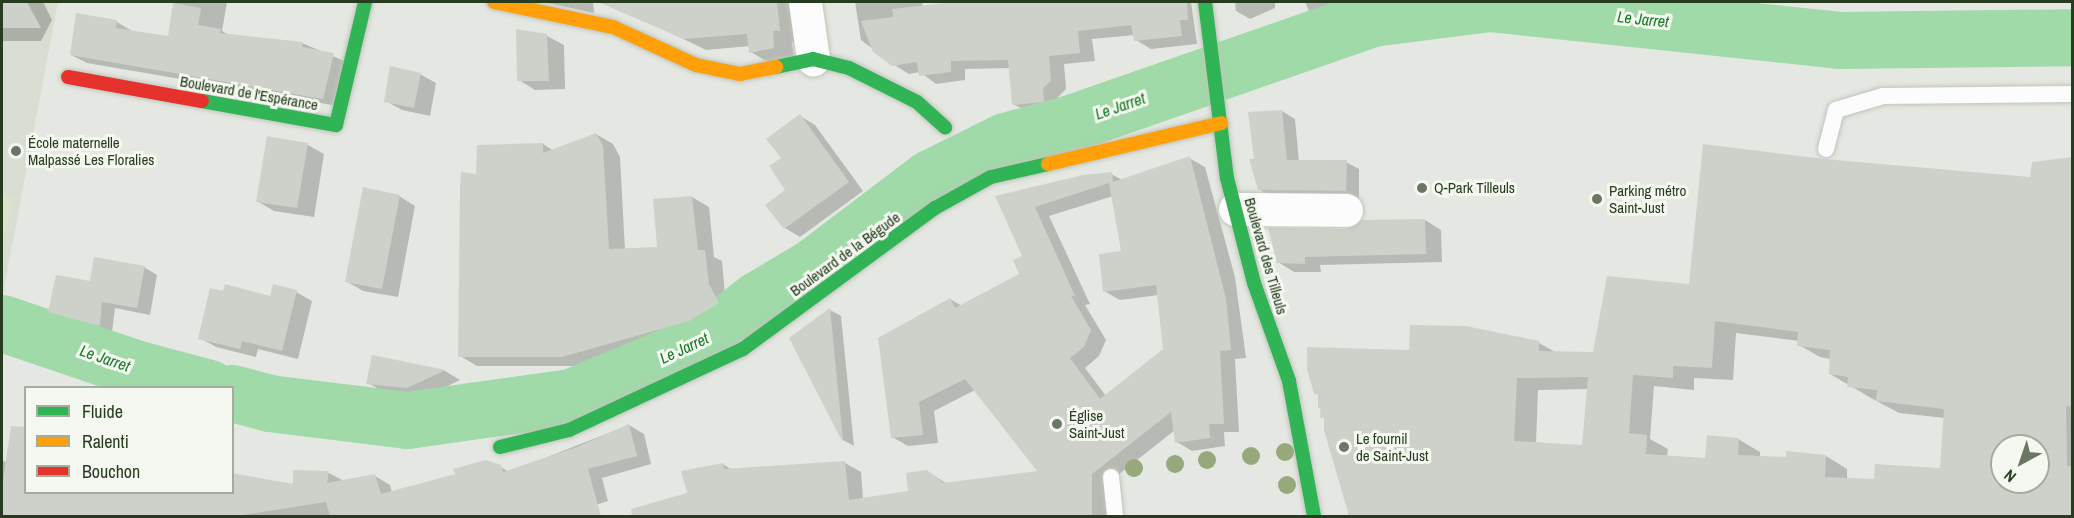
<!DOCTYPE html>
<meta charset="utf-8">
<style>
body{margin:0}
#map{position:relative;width:2074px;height:518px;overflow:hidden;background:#e5e8e2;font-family:"Archivo Narrow",sans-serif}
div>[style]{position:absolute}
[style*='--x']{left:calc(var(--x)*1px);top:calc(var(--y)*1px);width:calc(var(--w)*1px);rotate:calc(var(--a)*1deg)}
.built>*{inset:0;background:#d8ded2}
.green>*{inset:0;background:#dce2ca}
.shadow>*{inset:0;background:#0003}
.river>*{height:57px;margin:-28.5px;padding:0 28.5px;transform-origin:28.5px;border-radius:28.5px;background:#a0daa8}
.building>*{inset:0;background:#ced1ca}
.roads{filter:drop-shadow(0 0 2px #bfc5bb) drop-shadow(0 0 2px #bfc5bb)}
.lane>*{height:16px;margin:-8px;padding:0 8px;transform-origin:8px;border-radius:8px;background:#fbfcfb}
.street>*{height:33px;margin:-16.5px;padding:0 16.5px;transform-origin:16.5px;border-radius:16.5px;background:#fbfcfb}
.fast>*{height:14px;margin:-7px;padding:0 7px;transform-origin:7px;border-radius:7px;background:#30b455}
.slow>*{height:14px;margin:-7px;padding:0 7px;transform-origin:7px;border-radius:7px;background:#ff9f0a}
.jam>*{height:14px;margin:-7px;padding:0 7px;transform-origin:7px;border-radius:7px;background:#e5322d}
.trees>*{width:18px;height:18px;margin:-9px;border-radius:50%;background:#97a97b}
.dots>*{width:16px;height:16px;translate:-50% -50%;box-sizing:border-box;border:3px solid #f4f8f0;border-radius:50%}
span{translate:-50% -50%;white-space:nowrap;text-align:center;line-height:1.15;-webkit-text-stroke:6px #f4f8f0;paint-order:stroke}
.street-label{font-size:15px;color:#273c1f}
.poi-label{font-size:15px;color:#273c1f}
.left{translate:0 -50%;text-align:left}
.water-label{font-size:16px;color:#167b26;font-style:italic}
.frame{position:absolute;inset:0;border:3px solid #273c1f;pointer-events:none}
.legend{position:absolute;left:24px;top:386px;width:210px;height:108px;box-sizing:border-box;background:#f4f8f0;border:2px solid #a2ad9c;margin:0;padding:8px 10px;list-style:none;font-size:18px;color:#273c1f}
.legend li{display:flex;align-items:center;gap:12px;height:30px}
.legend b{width:30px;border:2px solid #a2ad9c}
.north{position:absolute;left:1990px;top:434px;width:60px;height:60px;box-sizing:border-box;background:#f4f8f0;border:2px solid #a2ad9c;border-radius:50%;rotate:220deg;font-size:16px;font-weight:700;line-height:24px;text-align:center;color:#273c1f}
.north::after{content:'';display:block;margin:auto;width:21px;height:27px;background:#6a7863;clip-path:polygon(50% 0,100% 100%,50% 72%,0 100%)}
</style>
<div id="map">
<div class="built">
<i style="clip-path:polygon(2px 2px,58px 2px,2px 300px)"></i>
</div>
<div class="green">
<i style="clip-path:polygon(2px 195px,14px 199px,2px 243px)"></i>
</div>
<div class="shadow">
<i style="clip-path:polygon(2px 2px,43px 2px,52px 20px,41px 41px,2px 41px)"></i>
<i style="clip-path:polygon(175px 2px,227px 2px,222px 31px,231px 36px,302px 43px,349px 63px,338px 106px,87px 63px,71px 55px,117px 22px,132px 31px,169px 38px)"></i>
<i style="clip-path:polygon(543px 2px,593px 2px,594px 13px)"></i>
<i style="clip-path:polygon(633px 2px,793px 2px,800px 42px,792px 42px,794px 59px,771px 64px,751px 52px,750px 46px,706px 50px,634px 15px)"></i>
<i style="clip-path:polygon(855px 2px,922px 2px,923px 7px,964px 2px,1191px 2px,1197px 44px,1151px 49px,1136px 40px,1135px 35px,1092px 39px,1095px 61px,1064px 64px,1066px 89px,1058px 97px,1059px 110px,1028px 112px,1013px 104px,1010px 68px,965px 69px,965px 80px,936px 84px,920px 72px,909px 74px,893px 64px,861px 40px)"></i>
<i style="clip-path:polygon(1235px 2px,1275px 2px,1275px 8px,1250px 19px,1236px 11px)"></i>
<i style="clip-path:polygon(1305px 2px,1387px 2px,1327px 26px,1311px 16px)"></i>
<i style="clip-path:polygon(547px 36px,564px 45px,565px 89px,535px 90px,519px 80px)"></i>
<i style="clip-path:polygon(420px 74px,436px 83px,430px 116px,402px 110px,386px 101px)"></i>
<i style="clip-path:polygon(1282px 111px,1295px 119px,1299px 162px,1346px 162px,1359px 169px,1359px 198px,1272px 197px,1259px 189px,1256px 161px)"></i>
<i style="clip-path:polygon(800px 116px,815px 125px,863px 191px,800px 237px,785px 228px)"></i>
<i style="clip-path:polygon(596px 134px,613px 144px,620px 157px,625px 250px,659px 249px,692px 197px,709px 207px,714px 257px,722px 261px,725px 295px,735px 313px,706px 330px,580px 366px,477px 366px,460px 356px,478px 176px,543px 144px,554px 151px)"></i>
<i style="clip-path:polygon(268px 138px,308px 145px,324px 154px,314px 217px,274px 211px,257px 201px)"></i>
<i style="clip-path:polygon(evenodd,1189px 158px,1205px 167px,1235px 277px,1246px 358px,1235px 359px,1239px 432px,1224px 432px,1225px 446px,1192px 451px,1177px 442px,1175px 430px,1108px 483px,1107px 516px,655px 516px,652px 505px,689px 494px,723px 464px,732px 470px,845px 463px,861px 472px,863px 499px,909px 492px,927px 471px,947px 484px,1040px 473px,975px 390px,934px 411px,938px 443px,908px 446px,892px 437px,950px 299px,962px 306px,1021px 275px,1024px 257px,997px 197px,1111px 174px,1122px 180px,1189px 158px,1113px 196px,1123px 252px,1104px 291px,1120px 300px,1159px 295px,1164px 349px,1106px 396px,1085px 368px,1099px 356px,1106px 340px,1085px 305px,1090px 304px,1049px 216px,1113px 196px)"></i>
<i style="clip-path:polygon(evenodd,2072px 159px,2072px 516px,1350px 516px,1326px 419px,1321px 417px,1320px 396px,1315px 393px,1411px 352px,1539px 343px,1557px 353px,1594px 353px,1690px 286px,1824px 161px,2031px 179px,2072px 159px,1736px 333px,1799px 341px,1799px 345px,1820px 357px,1831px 359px,1830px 374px,1871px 398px,1899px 413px,1945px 418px,1941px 470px,1875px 480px,1847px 479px,1847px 469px,1826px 456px,1760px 458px,1760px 452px,1738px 439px,1706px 460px,1667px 457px,1668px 449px,1650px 439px,1654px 386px,1694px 390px,1694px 378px,1733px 380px,1736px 333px,2072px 159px,1589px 389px,1583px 447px,1536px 444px,1538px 390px,1589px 389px,2072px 159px,2002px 446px,2038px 446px,2038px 482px,2002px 482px,2002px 446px)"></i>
<i style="clip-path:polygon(399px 196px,415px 206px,398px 297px,363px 291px,346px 281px)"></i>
<i style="clip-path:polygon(1425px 220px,1441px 230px,1442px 262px,1320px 265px,1321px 272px,1294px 272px,1278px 262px,1346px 230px)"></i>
<i style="clip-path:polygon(144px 267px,157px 275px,150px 315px,115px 308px,112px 332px,62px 319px,49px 312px,91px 283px)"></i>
<i style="clip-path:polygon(296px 292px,312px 301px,298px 359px,258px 349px,256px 357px,216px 347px,200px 338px,224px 293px,271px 297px)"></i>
<i style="clip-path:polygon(830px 310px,841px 316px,854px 446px,843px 440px,791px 339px)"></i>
<i style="clip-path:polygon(373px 356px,445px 371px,460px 380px,425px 397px,384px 392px,368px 383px)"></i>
<i style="clip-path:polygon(629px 425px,644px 434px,651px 464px,602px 478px,608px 501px,562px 516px,2px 516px,2px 461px,26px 465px,26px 492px,232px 492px,294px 485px,294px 471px,329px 473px,344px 481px,375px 476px,390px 485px,392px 493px,501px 467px,509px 472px)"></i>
</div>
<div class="river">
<i style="--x:2;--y:323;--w:144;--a:18.7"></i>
<i style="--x:138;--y:369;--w:73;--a:15"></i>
<i style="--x:232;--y:393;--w:38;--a:15"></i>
<i style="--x:269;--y:403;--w:139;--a:7"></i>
<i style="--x:407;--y:420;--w:166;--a:-8"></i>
<i style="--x:571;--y:397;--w:145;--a:-22.7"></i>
<i style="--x:705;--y:341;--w:66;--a:-38.3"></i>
<i style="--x:757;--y:300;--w:66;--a:-30.8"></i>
<i style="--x:814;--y:266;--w:146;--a:-37.2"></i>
<i style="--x:930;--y:178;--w:84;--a:-26.3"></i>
<i style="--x:1005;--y:141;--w:65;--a:-15.1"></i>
<i style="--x:1068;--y:124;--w:322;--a:-19.2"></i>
<i style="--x:1372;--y:18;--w:118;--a:-7.3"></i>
<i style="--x:1489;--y:3;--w:352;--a:6"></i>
<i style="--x:1839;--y:40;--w:233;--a:-0.7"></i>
</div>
<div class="building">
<i style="clip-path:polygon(2px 2px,27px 2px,41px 28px,2px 28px)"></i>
<i style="clip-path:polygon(598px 2px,777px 2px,780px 31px,773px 31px,774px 48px,749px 53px,747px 34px,684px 39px)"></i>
<i style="clip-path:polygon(954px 2px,1187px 2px,1188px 20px,1180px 20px,1182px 36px,1134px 41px,1131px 25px,1078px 31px,1080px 53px,1049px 56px,1051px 81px,1043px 88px,1044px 102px,1012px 105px,1008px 60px,951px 61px,951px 72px,919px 76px,917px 62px,892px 66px,873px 52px,861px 21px,893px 17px,892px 9px)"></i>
<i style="clip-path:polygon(173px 3px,201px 8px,198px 25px,221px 29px,220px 33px,303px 42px,302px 47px,334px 53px,323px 99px,70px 55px,76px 13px,117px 20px,116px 28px,168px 36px)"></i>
<i style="clip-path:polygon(516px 29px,547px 34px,549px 81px,517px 81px)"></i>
<i style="clip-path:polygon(390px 66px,421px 73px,414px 108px,384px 102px)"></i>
<i style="clip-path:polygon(1282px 110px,1287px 160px,1347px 160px,1346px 191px,1258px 190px,1249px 159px,1254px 159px,1248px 112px)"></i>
<i style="clip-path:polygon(800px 114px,849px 182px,784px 229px,765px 205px,785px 190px,769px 166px,781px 158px,766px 139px)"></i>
<i style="clip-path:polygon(596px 133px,603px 146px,609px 249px,657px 247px,653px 199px,692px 196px,698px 250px,705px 250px,709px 284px,719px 303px,689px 321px,562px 357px,458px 357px,460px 189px,461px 172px,476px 174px,477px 145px,543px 143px,543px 153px)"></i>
<i style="clip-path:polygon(267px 136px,308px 143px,297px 208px,256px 202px)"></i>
<i style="clip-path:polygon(evenodd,1703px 144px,1824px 159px,2030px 177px,2032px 162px,2073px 157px,2073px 407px,2066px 406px,2067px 466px,2073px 466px,2073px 516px,1349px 516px,1324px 430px,1324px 418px,1320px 418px,1321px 408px,1318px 408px,1318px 394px,1314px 394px,1307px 369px,1307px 347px,1409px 350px,1410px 325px,1466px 326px,1539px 341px,1539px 351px,1593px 352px,1607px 276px,1689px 284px,1703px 144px,1715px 321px,1798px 332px,1797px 346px,1830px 350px,1829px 374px,1848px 377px,1847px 387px,1877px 390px,1876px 401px,1944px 409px,1940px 468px,1875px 464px,1874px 479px,1825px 477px,1826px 455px,1786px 451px,1786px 457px,1738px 455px,1739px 438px,1707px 435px,1705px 458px,1646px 454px,1647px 435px,1629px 433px,1633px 375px,1673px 378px,1673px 366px,1712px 368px,1715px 321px,1703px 144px,1588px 377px,1582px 445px,1514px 441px,1517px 378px,1588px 377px,1703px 144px,2002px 446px,2038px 446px,2038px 482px,2002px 482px,2002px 446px)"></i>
<i style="clip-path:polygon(evenodd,1190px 156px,1226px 299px,1231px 350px,1220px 351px,1224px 424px,1209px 424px,1210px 438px,1175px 443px,1171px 412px,1092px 474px,1092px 516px,632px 516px,631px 509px,687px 493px,681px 471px,723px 463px,724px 469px,845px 461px,849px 500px,908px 491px,906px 473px,927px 470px,943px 483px,1037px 471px,965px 379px,919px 402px,923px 435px,891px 438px,878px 338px,950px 298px,955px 308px,1019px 274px,1013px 260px,1022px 256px,995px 196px,1083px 175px,1112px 172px,1113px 182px,1190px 156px,1109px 183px,1121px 251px,1099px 254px,1103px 292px,1156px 285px,1163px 349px,1100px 399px,1070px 358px,1084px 347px,1091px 330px,1071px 296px,1075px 296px,1035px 207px,1109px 183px)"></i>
<i style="clip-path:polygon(363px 187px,400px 195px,382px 289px,345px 282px)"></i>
<i style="clip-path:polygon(1425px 219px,1426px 254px,1305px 257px,1305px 264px,1277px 263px,1268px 228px,1346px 229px,1362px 220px)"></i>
<i style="clip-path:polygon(94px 257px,145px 266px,137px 308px,102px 302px,100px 326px,48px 312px,56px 275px,90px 281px)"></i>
<i style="clip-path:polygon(225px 284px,270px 296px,273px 284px,297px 290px,282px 351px,242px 341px,240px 349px,198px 339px,210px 288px,223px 291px)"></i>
<i style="clip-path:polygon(830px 308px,843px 440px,842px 441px,789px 338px)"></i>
<i style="clip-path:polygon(372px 355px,446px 370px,407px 388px,366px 384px)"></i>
<i style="clip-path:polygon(629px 424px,637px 456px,588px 469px,601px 516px,330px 516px,326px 502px,237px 516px,2px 516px,2px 487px,11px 426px,26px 427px,26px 492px,232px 492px,232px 473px,293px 484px,293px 470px,329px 471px,327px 483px,375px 474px,381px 494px,455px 474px,453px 469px,486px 460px,501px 465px,503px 472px,577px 447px)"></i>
</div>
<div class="roads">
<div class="lane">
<i style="--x:1826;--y:149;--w:40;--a:-75.6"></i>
<i style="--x:1836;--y:110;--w:49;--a:-16.6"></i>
<i style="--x:1883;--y:96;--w:189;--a:-0.6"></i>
<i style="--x:1111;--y:477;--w:39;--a:84"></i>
</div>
<div class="street">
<i style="--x:805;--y:2;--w:58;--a:82"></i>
<i style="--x:1235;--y:209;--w:111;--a:0.5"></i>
</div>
<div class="fast">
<i style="--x:1205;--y:2;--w:177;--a:82.9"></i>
<i style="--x:1227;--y:178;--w:108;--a:75.6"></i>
<i style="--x:1254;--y:283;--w:104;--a:70.3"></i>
<i style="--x:1289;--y:381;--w:137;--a:79.5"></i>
<i style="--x:776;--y:67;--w:38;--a:-12"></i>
<i style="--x:813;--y:59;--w:37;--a:14"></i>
<i style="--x:849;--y:68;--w:76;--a:26.6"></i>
<i style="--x:917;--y:102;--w:38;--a:42"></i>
<i style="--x:202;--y:101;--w:136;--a:10.2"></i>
<i style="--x:336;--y:125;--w:126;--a:-76.7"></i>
<i style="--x:500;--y:447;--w:71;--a:-13.8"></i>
<i style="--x:569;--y:430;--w:192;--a:-25"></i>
<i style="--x:743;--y:349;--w:238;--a:-36.3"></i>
<i style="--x:935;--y:208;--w:64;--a:-29"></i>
<i style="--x:991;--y:177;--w:58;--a:-12.8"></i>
</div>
<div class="slow">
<i style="--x:494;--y:2;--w:122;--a:11.9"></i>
<i style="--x:613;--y:27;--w:91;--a:24.6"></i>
<i style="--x:696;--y:65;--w:45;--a:11.6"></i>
<i style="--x:740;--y:74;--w:37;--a:-11"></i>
<i style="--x:1048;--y:164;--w:178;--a:-13.3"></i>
</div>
<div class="jam">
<i style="--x:68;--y:77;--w:136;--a:10.2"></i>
</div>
</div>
<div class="trees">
<i style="left:1285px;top:452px"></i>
<i style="left:1251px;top:456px"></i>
<i style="left:1207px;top:460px"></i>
<i style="left:1175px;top:464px"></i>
<i style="left:1134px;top:468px"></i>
<i style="left:1287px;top:485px"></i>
</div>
<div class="dots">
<i style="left:16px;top:151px;background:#6a7863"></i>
<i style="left:1422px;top:188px;background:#6a7863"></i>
<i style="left:1597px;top:199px;background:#6a7863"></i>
<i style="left:1057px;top:424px;background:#6a7863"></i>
<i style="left:1344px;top:447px;background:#6a7863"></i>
</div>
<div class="street-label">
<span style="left:249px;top:93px;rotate:10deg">Boulevard de l'Espérance</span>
<span style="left:845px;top:254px;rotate:-36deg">Boulevard de la Bégude</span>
<span style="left:1266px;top:256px;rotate:74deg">Boulevard des Tilleuls</span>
</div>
<div class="poi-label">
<span class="left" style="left:28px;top:151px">École maternelle<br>Malpassé Les Floralies</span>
<span class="left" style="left:1434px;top:188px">Q-Park Tilleuls</span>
<span class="left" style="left:1609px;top:199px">Parking métro<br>Saint-Just</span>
<span class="left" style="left:1069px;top:424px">Église<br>Saint-Just</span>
<span class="left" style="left:1356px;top:447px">Le fournil<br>de Saint-Just</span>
</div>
<div class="water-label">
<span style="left:1643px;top:19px;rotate:6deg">Le Jarret</span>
<span style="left:1120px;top:106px;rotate:-19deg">Le Jarret</span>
<span style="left:684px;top:348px;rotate:-25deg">Le Jarret</span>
<span style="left:105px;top:358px;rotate:19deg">Le Jarret</span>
</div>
<div class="frame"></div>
<ul class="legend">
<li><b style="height:8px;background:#30b455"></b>Fluide</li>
<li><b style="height:8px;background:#ff9f0a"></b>Ralenti</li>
<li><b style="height:8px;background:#e5322d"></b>Bouchon</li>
</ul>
<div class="north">N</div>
</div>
